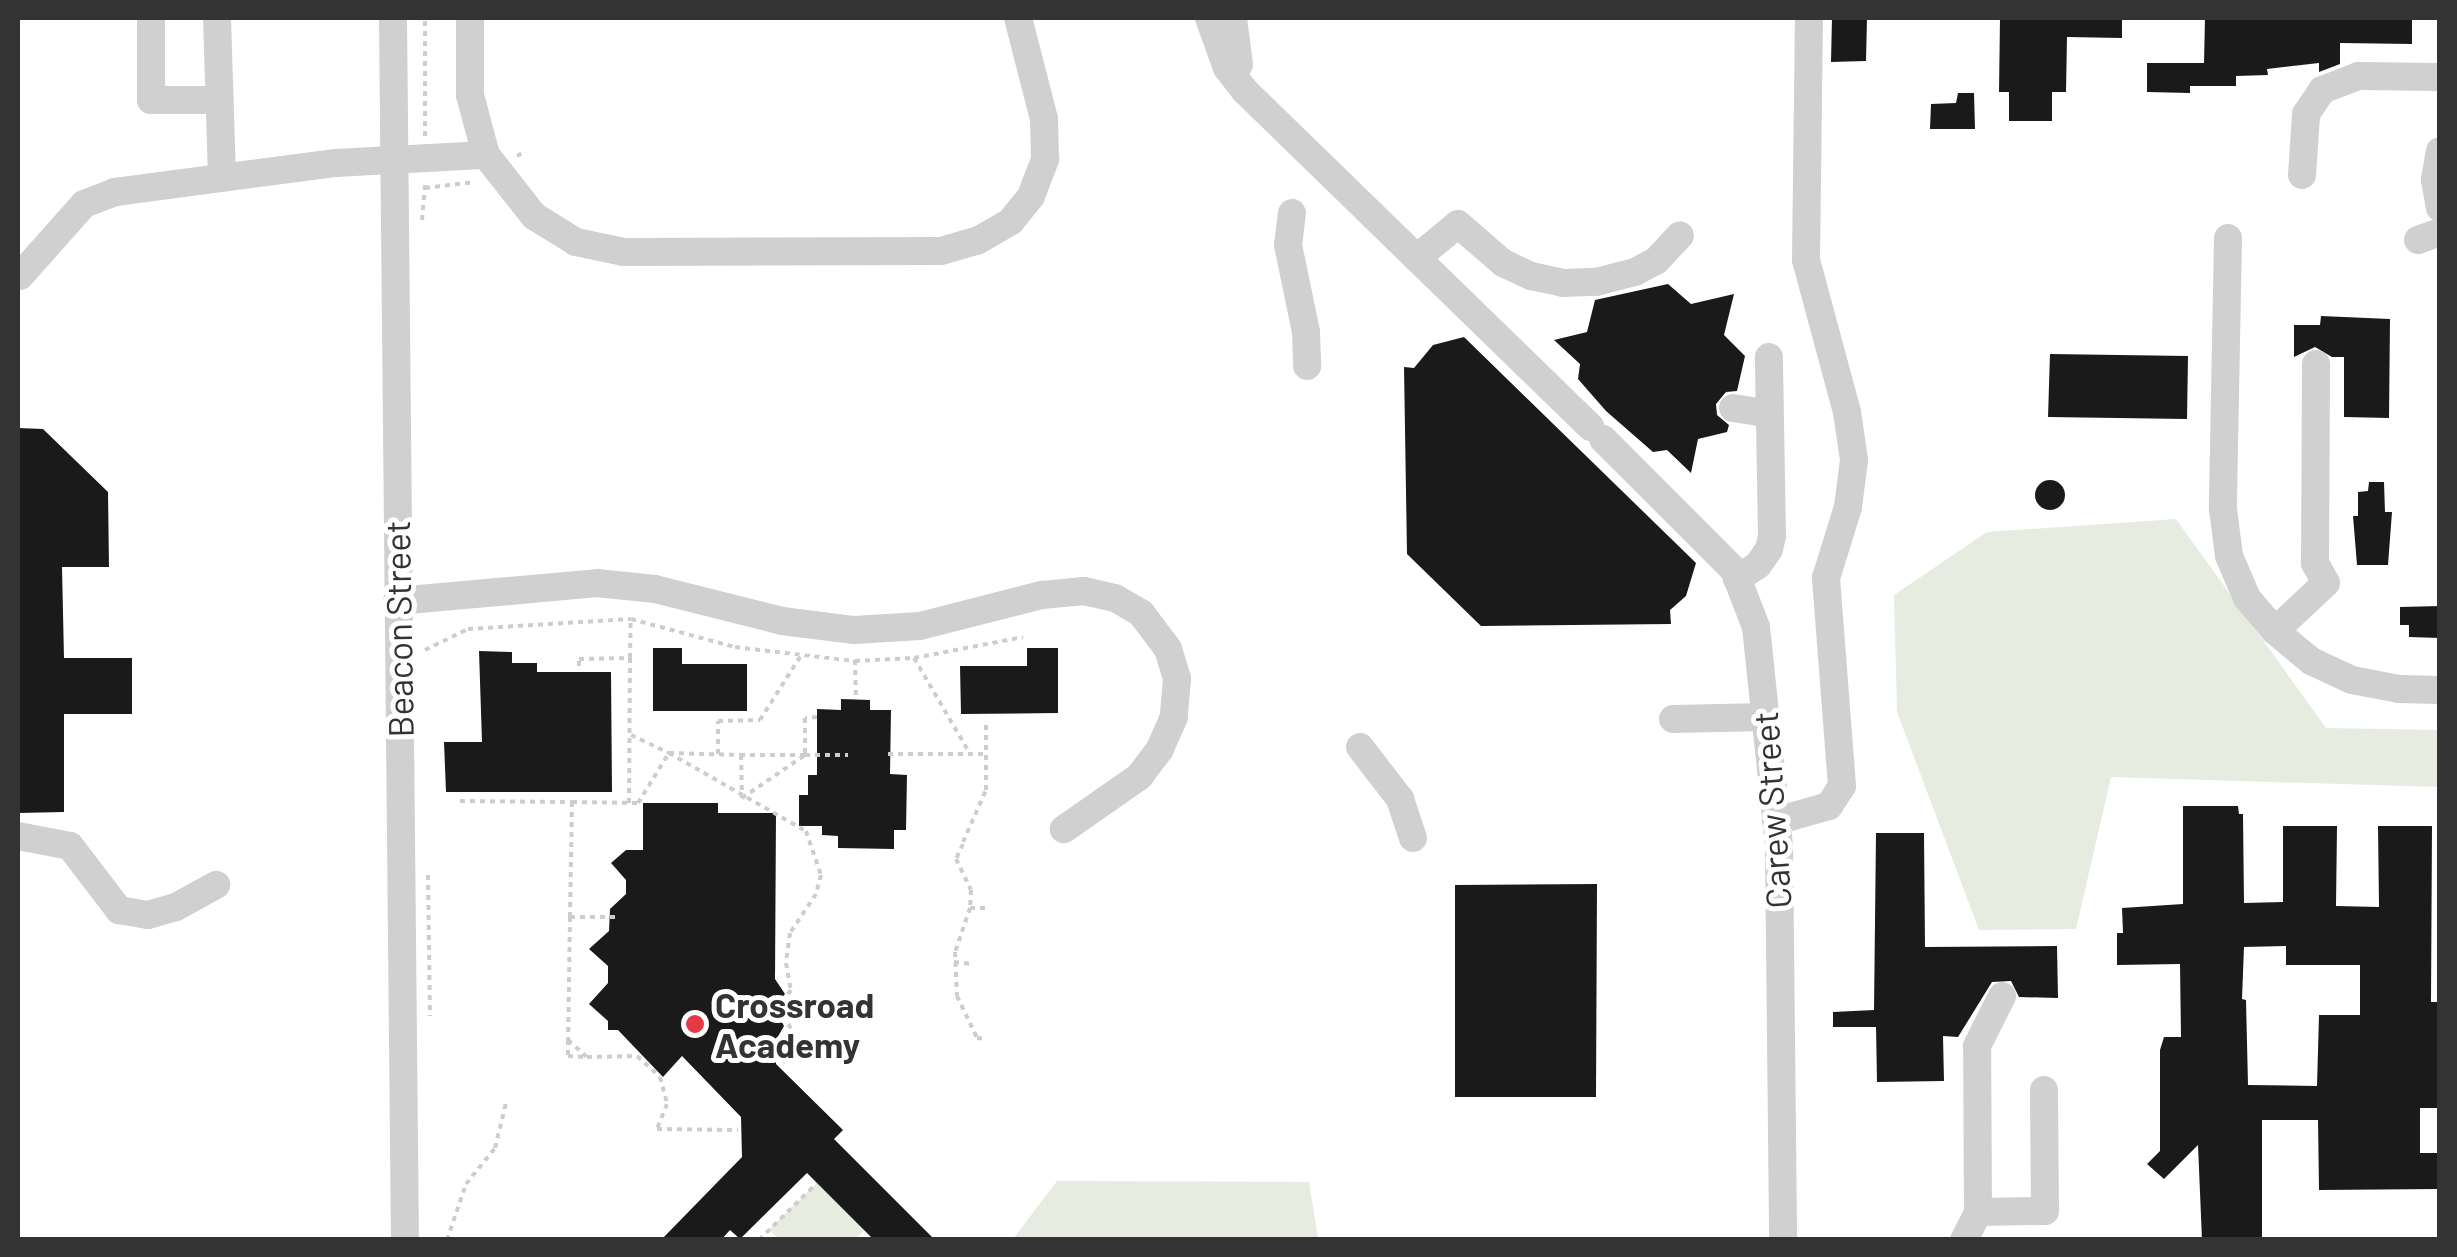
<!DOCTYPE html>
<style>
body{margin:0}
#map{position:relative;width:2457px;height:1257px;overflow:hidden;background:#fff;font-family:Barlow,sans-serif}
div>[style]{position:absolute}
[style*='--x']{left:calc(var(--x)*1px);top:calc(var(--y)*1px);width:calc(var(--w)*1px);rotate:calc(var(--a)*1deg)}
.green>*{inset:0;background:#e6ecdf}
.building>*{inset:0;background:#1a1a1a}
.round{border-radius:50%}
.path>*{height:4px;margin-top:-2px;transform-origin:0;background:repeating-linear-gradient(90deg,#cdcdcd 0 5px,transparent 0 10px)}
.minor>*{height:28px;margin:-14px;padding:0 14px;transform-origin:14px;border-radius:14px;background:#d0d0d0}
.dots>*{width:28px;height:28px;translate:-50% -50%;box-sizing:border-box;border:5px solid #fff;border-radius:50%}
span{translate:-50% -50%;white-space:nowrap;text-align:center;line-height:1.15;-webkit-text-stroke:10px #fff;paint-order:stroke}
.street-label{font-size:35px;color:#333}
.poi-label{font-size:35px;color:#333;font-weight:700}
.left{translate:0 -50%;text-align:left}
.frame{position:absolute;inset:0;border:20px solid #333;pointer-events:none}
</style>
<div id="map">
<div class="green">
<i style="clip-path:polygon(2176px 519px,2326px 728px,2439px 730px,2439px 787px,2111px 777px,2076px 929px,1979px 930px,1897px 712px,1894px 595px,1987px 532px)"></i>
<i style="clip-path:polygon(1057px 1181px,1309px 1182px,1318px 1239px,1013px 1239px)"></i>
<i style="clip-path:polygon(817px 1183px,865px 1230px,855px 1239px,779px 1240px,769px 1229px)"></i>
</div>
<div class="building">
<i style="clip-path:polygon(1832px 18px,1867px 18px,1866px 61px,1831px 62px)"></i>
<i style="clip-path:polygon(2000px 18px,2122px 18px,2122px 38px,2067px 37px,2066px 92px,2052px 92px,2052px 121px,2009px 121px,2009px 92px,1999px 92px)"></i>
<i style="clip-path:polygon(2205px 18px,2412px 18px,2412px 44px,2340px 43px,2340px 64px,2319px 72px,2319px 63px,2267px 69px,2268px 75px,2236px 76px,2236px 86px,2190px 86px,2190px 93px,2147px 92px,2147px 63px,2204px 63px)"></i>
<i style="clip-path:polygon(1958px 93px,1974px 93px,1975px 129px,1930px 129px,1931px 104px,1956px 103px)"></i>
<i style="clip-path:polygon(1668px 284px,1691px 304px,1734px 294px,1724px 335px,1745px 356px,1737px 391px,1726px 392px,1716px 404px,1717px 415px,1729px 425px,1727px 432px,1698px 439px,1691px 473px,1667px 450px,1653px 452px,1606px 411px,1578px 379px,1580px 364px,1554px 340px,1587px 332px,1595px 300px)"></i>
<i style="clip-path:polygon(2321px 316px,2390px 319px,2389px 418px,2344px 417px,2344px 357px,2332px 357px,2315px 347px,2294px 357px,2294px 325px,2320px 325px)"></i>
<i style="clip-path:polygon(1464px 337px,1696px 563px,1686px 596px,1670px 610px,1671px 624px,1481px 626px,1407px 554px,1404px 367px,1414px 368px,1433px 345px)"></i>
<i style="clip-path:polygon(2050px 354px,2188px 356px,2187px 419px,2048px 417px)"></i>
<i style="clip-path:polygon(18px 428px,43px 429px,108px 492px,109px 567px,62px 567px,64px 658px,132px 658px,132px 714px,64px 714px,64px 812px,18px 813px)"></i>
<i class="round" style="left:2035px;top:480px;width:30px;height:30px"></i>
<i style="clip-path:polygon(2369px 482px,2384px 482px,2385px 512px,2392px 512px,2388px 565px,2357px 565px,2353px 516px,2358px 516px,2358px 492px,2368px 491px)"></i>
<i style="clip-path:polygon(2440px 606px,2440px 638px,2409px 637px,2409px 625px,2400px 625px,2400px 607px)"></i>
<i style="clip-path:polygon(653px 648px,682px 648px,682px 664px,747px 664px,747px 711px,653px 711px)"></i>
<i style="clip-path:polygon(1027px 648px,1058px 648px,1058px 713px,961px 714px,960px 666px,1027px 666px)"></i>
<i style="clip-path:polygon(479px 651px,512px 652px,512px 663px,537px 663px,537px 672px,611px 672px,612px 792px,446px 792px,444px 742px,482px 742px)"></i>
<i style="clip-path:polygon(841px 699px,870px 700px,870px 710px,891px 710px,890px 774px,907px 775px,906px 830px,894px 830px,894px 849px,838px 848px,838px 836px,822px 835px,822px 826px,799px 826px,799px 795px,808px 795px,808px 775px,817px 775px,817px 709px,841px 710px)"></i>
<i style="clip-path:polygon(643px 803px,718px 803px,718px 813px,776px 813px,775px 979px,785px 994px,774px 1007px,784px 1026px,776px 1040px,776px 1064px,843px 1130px,834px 1139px,935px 1240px,874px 1240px,807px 1173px,740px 1239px,730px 1230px,721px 1240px,661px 1240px,742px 1157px,741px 1117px,682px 1056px,663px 1077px,618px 1030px,608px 1030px,608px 1021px,589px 1004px,608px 983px,608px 966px,589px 949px,609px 931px,610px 909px,626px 894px,626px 880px,611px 863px,626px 850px,643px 850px)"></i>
<i style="clip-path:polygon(evenodd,2183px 806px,2238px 806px,2239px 814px,2243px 814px,2244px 903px,2283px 902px,2283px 826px,2337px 826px,2336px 906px,2379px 907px,2378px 826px,2432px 826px,2431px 1002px,2437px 1002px,2440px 1108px,2420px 1108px,2420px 1153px,2440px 1153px,2440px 1189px,2319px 1190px,2318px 1120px,2262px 1120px,2262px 1240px,2202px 1240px,2198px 1145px,2164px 1179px,2147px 1164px,2160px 1151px,2160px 1050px,2164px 1037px,2181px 1037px,2180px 964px,2117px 965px,2117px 933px,2123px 933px,2122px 908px,2183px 904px,2183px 806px,2286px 946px,2286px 965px,2360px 965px,2360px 1015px,2319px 1015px,2317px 1086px,2248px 1085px,2246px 1000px,2242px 999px,2244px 947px,2286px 946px)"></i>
<i style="clip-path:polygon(1876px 833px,1924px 833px,1925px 947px,2057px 946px,2058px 998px,2019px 997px,2011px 981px,1992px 982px,1958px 1037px,1943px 1036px,1944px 1081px,1877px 1082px,1876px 1027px,1833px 1027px,1833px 1012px,1874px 1010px)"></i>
<i style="clip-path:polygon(1597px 884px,1596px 1097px,1455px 1097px,1455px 885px)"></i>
</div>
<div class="path">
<i style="--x:425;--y:136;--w:118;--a:-90"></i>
<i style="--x:517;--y:156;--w:10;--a:-29"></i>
<i style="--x:425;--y:188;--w:50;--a:-6.8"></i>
<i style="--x:422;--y:220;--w:35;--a:-85"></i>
<i style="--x:425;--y:650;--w:48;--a:-26"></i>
<i style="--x:468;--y:629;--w:163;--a:-3.5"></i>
<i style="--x:631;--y:619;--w:108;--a:15.1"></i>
<i style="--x:735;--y:647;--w:121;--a:6.7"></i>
<i style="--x:855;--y:661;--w:59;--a:-2.9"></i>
<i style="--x:914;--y:658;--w:111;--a:-10.9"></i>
<i style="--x:914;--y:658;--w:111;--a:59.7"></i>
<i style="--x:855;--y:660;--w:40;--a:88.6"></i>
<i style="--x:579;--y:666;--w:7;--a:-90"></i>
<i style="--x:579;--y:659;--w:51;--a:-1.1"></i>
<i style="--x:630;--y:658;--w:39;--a:-89"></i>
<i style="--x:817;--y:717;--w:12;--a:175"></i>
<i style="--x:805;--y:718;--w:37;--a:90"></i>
<i style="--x:805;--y:755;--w:64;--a:180"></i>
<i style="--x:741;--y:755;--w:43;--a:88.7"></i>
<i style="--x:742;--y:798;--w:76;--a:-34.3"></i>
<i style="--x:805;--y:755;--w:43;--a:0"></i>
<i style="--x:631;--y:735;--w:42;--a:25.3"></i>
<i style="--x:669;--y:753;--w:72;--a:1.6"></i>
<i style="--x:718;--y:754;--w:33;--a:-90"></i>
<i style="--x:718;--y:721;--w:42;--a:-1.4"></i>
<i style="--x:760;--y:720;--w:75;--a:-57.6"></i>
<i style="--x:888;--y:754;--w:98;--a:0"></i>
<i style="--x:460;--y:801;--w:112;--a:0.5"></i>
<i style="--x:629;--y:803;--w:145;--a:-89.6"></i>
<i style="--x:963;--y:842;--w:57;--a:-66.1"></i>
<i style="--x:986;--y:790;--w:68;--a:-90"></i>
<i style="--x:963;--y:844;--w:17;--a:115"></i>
<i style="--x:956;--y:859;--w:34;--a:64"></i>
<i style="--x:971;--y:890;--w:18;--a:93"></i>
<i style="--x:970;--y:908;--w:46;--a:108.8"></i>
<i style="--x:955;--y:952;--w:44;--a:87.4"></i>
<i style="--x:957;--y:996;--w:47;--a:64.5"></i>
<i style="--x:977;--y:1038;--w:10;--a:6"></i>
<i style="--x:428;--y:875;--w:141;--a:89.2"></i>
<i style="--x:970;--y:908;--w:20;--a:0"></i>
<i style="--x:570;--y:917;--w:115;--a:-89"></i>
<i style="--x:572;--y:802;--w:66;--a:0.9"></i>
<i style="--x:638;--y:803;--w:59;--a:-58.2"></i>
<i style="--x:669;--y:753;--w:158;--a:29.7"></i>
<i style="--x:806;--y:831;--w:46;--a:71.2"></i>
<i style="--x:821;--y:875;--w:20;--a:105"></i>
<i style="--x:816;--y:894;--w:47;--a:123.7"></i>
<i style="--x:790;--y:933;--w:30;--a:98"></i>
<i style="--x:786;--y:963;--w:27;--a:80"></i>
<i style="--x:791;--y:990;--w:21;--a:127"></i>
<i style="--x:778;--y:1007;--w:26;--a:59"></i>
<i style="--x:791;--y:1029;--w:24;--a:90"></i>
<i style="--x:791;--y:1053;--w:13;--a:129"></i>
<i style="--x:615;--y:917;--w:45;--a:180"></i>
<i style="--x:570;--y:917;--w:123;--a:90.9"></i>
<i style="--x:568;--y:1040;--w:25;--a:42"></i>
<i style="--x:587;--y:1057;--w:50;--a:-1.1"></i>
<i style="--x:637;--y:1056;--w:31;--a:42"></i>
<i style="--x:660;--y:1077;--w:28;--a:75"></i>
<i style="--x:667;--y:1104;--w:27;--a:112"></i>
<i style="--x:657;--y:1129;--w:81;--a:0.7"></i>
<i style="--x:954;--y:962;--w:19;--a:6"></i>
<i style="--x:568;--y:1040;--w:16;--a:90"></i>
<i style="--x:568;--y:1056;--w:19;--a:3"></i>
<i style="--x:447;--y:1240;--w:59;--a:-71.3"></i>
<i style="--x:466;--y:1184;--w:46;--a:-51.1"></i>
<i style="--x:495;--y:1148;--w:46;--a:-76.3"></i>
<i style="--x:759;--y:1240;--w:81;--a:-44.5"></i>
</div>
<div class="minor">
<i style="--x:151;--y:18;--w:82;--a:90"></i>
<i style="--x:151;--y:100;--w:66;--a:0"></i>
<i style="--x:217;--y:18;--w:160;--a:88.2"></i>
<i style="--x:393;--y:18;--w:1222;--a:89.44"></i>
<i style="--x:470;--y:18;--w:77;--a:90"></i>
<i style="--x:470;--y:95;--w:62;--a:75.1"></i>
<i style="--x:1209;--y:18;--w:53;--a:70.2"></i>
<i style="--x:1227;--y:68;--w:29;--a:52"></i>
<i style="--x:1245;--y:91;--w:482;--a:44.2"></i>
<i style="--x:1233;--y:18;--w:47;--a:82.7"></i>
<i style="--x:2440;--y:151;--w:29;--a:100"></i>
<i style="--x:2435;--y:180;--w:28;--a:80"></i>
<i style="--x:2302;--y:175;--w:61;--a:-86.2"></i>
<i style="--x:2306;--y:114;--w:29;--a:-56"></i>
<i style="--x:2322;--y:90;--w:39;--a:-21"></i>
<i style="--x:2358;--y:76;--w:82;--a:0.7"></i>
<i style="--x:1292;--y:213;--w:32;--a:97"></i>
<i style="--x:1288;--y:245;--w:89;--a:78.3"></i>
<i style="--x:1306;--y:332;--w:34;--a:88"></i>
<i style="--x:2228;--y:238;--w:271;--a:91.1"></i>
<i style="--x:2223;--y:509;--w:47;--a:82.7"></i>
<i style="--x:2229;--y:556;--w:46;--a:66.8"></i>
<i style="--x:2247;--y:598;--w:43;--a:49.7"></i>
<i style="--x:2275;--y:631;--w:47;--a:39.8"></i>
<i style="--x:2311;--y:661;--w:45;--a:24.9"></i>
<i style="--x:2352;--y:680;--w:48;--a:10.8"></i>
<i style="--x:2399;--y:689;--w:41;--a:1.4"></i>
<i style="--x:2418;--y:240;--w:23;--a:-20"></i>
<i style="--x:1417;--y:258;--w:53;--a:-39.7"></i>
<i style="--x:1458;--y:224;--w:60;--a:40.9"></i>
<i style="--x:1503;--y:263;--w:31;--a:25"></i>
<i style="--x:1531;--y:276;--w:33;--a:12"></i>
<i style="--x:1563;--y:283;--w:33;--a:-2"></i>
<i style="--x:1596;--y:282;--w:40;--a:-14.4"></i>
<i style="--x:1635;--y:272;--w:24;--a:-28"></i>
<i style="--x:1656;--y:261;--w:35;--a:-47"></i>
<i style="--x:20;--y:276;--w:96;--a:-48.4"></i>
<i style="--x:84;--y:204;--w:33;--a:-21"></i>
<i style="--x:115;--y:192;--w:223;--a:-7.5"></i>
<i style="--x:336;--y:163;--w:150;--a:-3.1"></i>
<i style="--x:486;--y:155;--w:78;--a:51.8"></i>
<i style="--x:534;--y:216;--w:49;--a:31.8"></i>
<i style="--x:576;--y:242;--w:49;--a:11.8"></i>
<i style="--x:624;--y:252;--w:317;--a:-0.2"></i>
<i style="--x:941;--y:251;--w:37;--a:-16"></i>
<i style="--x:977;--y:241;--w:39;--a:-30"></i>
<i style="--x:1011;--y:221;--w:32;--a:-51"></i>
<i style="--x:1031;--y:196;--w:40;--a:-69"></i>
<i style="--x:1045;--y:159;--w:40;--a:-91.4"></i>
<i style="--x:1044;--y:119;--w:104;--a:-104.4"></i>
<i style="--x:1733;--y:408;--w:37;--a:9"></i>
<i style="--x:1603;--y:439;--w:185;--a:45"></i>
<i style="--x:1734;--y:570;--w:61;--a:68.9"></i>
<i style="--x:1756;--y:627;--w:220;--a:84"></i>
<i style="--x:1779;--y:846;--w:394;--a:89.4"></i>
<i style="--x:1737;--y:579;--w:25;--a:-34"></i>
<i style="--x:1758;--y:565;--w:19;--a:-55"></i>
<i style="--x:1769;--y:549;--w:13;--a:-77"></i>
<i style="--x:1772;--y:536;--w:179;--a:-91"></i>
<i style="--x:397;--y:601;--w:201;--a:-5.1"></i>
<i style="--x:597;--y:583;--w:58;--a:5.9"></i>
<i style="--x:655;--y:589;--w:131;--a:14.1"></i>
<i style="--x:782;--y:621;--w:73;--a:7.1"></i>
<i style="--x:854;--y:630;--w:66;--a:-3.5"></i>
<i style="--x:920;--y:626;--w:126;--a:-14.3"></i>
<i style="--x:1042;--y:595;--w:42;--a:-5.4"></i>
<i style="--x:1084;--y:591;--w:32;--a:13"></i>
<i style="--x:1115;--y:598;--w:30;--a:30"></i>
<i style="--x:1141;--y:613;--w:45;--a:53.1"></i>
<i style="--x:1168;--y:649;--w:31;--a:73"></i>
<i style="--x:1177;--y:679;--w:38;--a:95"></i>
<i style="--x:1174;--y:717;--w:35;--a:114"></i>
<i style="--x:1160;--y:749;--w:34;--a:127"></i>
<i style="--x:1140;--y:776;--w:93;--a:145.1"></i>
<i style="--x:2275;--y:631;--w:70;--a:-43.3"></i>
<i style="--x:2326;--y:583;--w:23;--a:-119"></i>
<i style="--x:2315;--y:563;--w:199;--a:-89.7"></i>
<i style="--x:1673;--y:719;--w:93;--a:-1.2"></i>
<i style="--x:1360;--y:747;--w:66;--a:52.4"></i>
<i style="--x:1400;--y:799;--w:41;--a:71.6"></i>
<i style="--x:1776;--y:821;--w:55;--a:-15.8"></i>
<i style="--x:1829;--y:806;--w:24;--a:-57"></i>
<i style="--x:1842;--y:786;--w:209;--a:-94.4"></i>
<i style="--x:1826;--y:578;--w:74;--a:-72.8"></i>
<i style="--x:1848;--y:507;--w:47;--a:-82.7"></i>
<i style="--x:1854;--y:460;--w:49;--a:-98.3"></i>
<i style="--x:1847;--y:412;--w:157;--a:-105.1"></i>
<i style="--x:1806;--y:260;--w:242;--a:-89.3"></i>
<i style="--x:18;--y:836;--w:53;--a:10.9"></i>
<i style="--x:70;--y:846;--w:81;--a:52.6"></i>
<i style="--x:119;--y:910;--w:29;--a:10"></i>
<i style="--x:148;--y:915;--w:29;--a:-16"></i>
<i style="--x:176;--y:907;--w:46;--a:-28.8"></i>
<i style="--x:1978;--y:1212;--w:67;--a:-0.9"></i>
<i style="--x:2045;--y:1211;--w:121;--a:-90.5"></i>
<i style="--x:1964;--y:1240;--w:31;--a:-63"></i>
<i style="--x:1978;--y:1212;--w:166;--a:-90.3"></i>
<i style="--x:1977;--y:1046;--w:56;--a:-63.4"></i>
</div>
<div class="dots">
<i style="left:695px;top:1024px;background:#e63946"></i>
</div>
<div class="street-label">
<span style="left:398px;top:629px;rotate:-91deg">Beacon Street</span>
<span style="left:1771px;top:810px;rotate:-94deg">Carew Street</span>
</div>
<div class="poi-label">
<span class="left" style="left:715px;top:1024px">Crossroad<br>Academy</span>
</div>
<div class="frame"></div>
</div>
